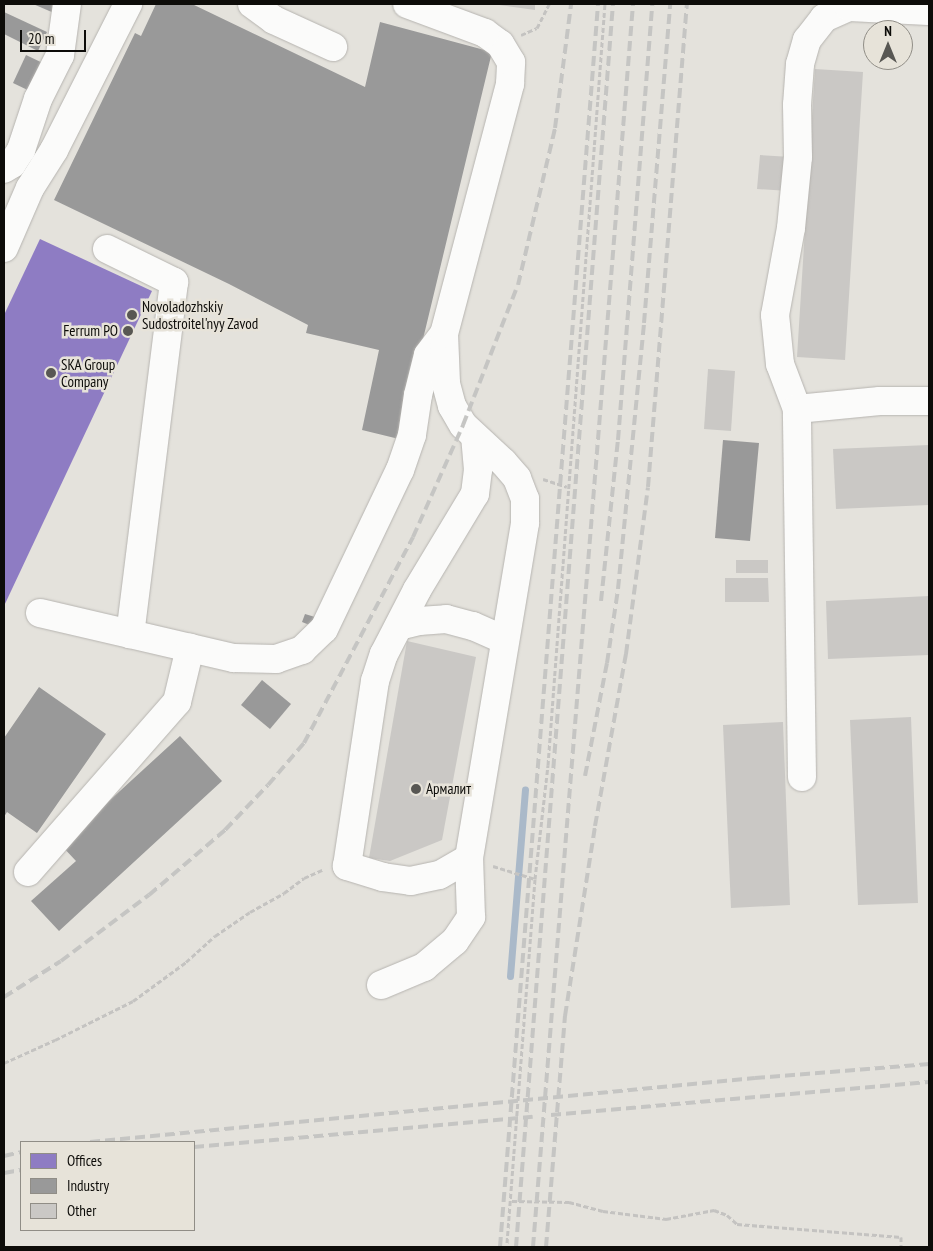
<!DOCTYPE html>
<meta charset="utf-8">
<style>
body{margin:0}
#map{position:relative;width:933px;height:1251px;overflow:hidden;background:#e4e2dc;font-family:"PT Sans Narrow",sans-serif}
div>[style]{position:absolute}
[style*='--x']{left:calc(var(--x)*1px);top:calc(var(--y)*1px);width:calc(var(--w)*1px);rotate:calc(var(--a)*1deg)}
.offices>*{inset:0;background:#8e7cc3}
.industry>*{inset:0;background:#999}
.stream>*{height:7px;margin:-3.5px;padding:0 3.5px;transform-origin:3.5px;border-radius:3.5px;background:#aab9c9}
.building>*{inset:0;background:#cac8c5}
.path>*{height:3px;margin-top:-1.5px;transform-origin:0;background:repeating-linear-gradient(90deg,#c4c3c1 0 5px,transparent 0 7.5px)}
.roads{filter:drop-shadow(0 0 1px #b6b4b0) drop-shadow(0 0 1px #b6b4b0)}
.minor>*{height:28px;margin:-14px;padding:0 14px;transform-origin:14px;border-radius:14px;background:#fbfbfa}
.rail>*{height:4px;margin-top:-2px;transform-origin:0;background:repeating-linear-gradient(90deg,#c5c5c3 0 10px,transparent 0 15px)}
.dots>*{width:14px;height:14px;translate:-50% -50%;box-sizing:border-box;border:2px solid #e7e3d9;border-radius:50%}
span{translate:-50% -50%;white-space:nowrap;text-align:center;line-height:1.15;-webkit-text-stroke:5px #e7e3d9;paint-order:stroke}
.poi-label{font-size:15px;color:#0d0c09}
.left{translate:0 -50%;text-align:left}
.right{translate:-100% -50%;text-align:right}
.frame{position:absolute;inset:0;border:5px solid #0d0c09;pointer-events:none}
.legend{position:absolute;left:20px;top:1141px;width:175px;height:90px;box-sizing:border-box;background:#e7e3d9;border:1px solid #908d86;margin:0;padding:6px 9px;list-style:none;font-size:15px;color:#0d0c09}
.legend li{display:flex;align-items:center;gap:10px;height:25px}
.legend b{width:25px;border:1px solid #908d86}
.north{position:absolute;left:863px;top:20px;width:50px;height:50px;box-sizing:border-box;background:#e7e3d9;border:1px solid #908d86;border-radius:50%;rotate:0deg;font-size:14px;font-weight:700;line-height:20px;text-align:center;color:#0d0c09}
.north::after{content:'';display:block;margin:auto;width:18px;height:22px;background:#585753;clip-path:polygon(50% 0,100% 100%,50% 72%,0 100%)}
.scale{position:absolute;left:20px;top:30px;width:66px;height:22px;box-sizing:border-box;border:2px solid #0d0c09;border-top:0;padding-left:6px;font-size:15px;line-height:18px;white-space:nowrap;color:#0d0c09;-webkit-text-stroke:4px #e7e3d9;paint-order:stroke}
</style>
<div id="map">
<div class="offices">
<i style="clip-path:polygon(40px 239px,152px 291px,4px 606px,4px 315px)"></i>
</div>
<div class="industry">
<i style="clip-path:polygon(33px 4px,58px 4px,54px 13px)"></i>
<i style="clip-path:polygon(156px 4px,192px 4px,365px 87px,380px 22px,492px 52px,399px 439px,362px 430px,379px 350px,306px 333px,308px 325px,229px 284px,54px 200px,135px 33px,141px 36px)"></i>
<i style="clip-path:polygon(4px 12px,47px 32px,38px 51px,4px 34px)"></i>
<i style="clip-path:polygon(26px 55px,49px 66px,36px 94px,13px 83px)"></i>
<i style="clip-path:polygon(723px 440px,759px 443px,750px 541px,715px 538px)"></i>
<i style="clip-path:polygon(305px 614px,315px 617px,312px 626px,302px 622px)"></i>
<i style="clip-path:polygon(262px 680px,291px 704px,270px 729px,241px 705px)"></i>
<i style="clip-path:polygon(39px 687px,106px 734px,37px 833px,7px 812px,4px 817px,4px 738px)"></i>
<i style="clip-path:polygon(180px 736px,222px 781px,59px 931px,31px 901px,76px 861px,61px 845px)"></i>
</div>
<div class="stream">
<i style="--x:510;--y:976;--w:187;--a:-85.4"></i>
</div>
<div class="building">
<i style="clip-path:polygon(492px 4px,535px 4px,535px 10px)"></i>
<i style="clip-path:polygon(815px 69px,863px 72px,845px 360px,797px 357px)"></i>
<i style="clip-path:polygon(760px 155px,791px 157px,789px 191px,757px 189px)"></i>
<i style="clip-path:polygon(708px 369px,735px 371px,731px 431px,704px 429px)"></i>
<i style="clip-path:polygon(929px 445px,929px 505px,836px 509px,833px 449px)"></i>
<i style="clip-path:polygon(736px 560px,768px 560px,768px 573px,736px 573px)"></i>
<i style="clip-path:polygon(725px 578px,768px 578px,769px 602px,725px 602px)"></i>
<i style="clip-path:polygon(929px 596px,929px 655px,828px 659px,826px 601px)"></i>
<i style="clip-path:polygon(407px 641px,476px 657px,442px 840px,390px 861px,369px 858px)"></i>
<i style="clip-path:polygon(911px 717px,918px 903px,858px 905px,850px 720px)"></i>
<i style="clip-path:polygon(783px 722px,790px 905px,731px 908px,723px 725px)"></i>
</div>
<div class="path">
<i style="--x:521;--y:35;--w:17;--a:-24"></i>
<i style="--x:537;--y:28;--w:27;--a:-63"></i>
<i style="--x:543;--y:479;--w:25;--a:18"></i>
<i style="--x:493;--y:866;--w:44;--a:17.2"></i>
<i style="--x:535;--y:879;--w:369;--a:94.4"></i>
<i style="--x:535;--y:879;--w:115;--a:-83.5"></i>
<i style="--x:548;--y:765;--w:763;--a:-85.72"></i>
<i style="--x:4;--y:1063;--w:56;--a:-24.3"></i>
<i style="--x:55;--y:1040;--w:87;--a:-26.6"></i>
<i style="--x:133;--y:1001;--w:66;--a:-36.3"></i>
<i style="--x:186;--y:962;--w:39;--a:-42"></i>
<i style="--x:215;--y:936;--w:42;--a:-34.4"></i>
<i style="--x:250;--y:912;--w:39;--a:-29"></i>
<i style="--x:284;--y:893;--w:25;--a:-37"></i>
<i style="--x:304;--y:878;--w:20;--a:-24"></i>
<i style="--x:512;--y:1201;--w:57;--a:1"></i>
<i style="--x:569;--y:1202;--w:35;--a:15"></i>
<i style="--x:603;--y:1211;--w:64;--a:7.2"></i>
<i style="--x:666;--y:1219;--w:49;--a:-10.6"></i>
<i style="--x:714;--y:1210;--w:14;--a:21"></i>
<i style="--x:727;--y:1215;--w:13;--a:42"></i>
<i style="--x:737;--y:1224;--w:165;--a:4.5"></i>
<i style="--x:901;--y:1237;--w:10;--a:90"></i>
</div>
<div class="roads">
<div class="minor">
<i style="--x:252;--y:4;--w:27;--a:36"></i>
<i style="--x:274;--y:20;--w:65;--a:24.6"></i>
<i style="--x:4;--y:169;--w:9;--a:-32"></i>
<i style="--x:12;--y:164;--w:17;--a:-57"></i>
<i style="--x:21;--y:150;--w:54;--a:-71.6"></i>
<i style="--x:38;--y:99;--w:49;--a:-63.4"></i>
<i style="--x:60;--y:55;--w:51;--a:-82.2"></i>
<i style="--x:4;--y:248;--w:65;--a:-66.6"></i>
<i style="--x:30;--y:188;--w:45;--a:-57.7"></i>
<i style="--x:54;--y:150;--w:164;--a:-63.1"></i>
<i style="--x:107;--y:249;--w:75;--a:26.2"></i>
<i style="--x:174;--y:282;--w:355;--a:97.1"></i>
<i style="--x:797;--y:409;--w:48;--a:-110.7"></i>
<i style="--x:780;--y:364;--w:49;--a:-95.8"></i>
<i style="--x:775;--y:315;--w:88;--a:-79.6"></i>
<i style="--x:791;--y:228;--w:71;--a:-84.4"></i>
<i style="--x:798;--y:157;--w:52;--a:-91.1"></i>
<i style="--x:797;--y:105;--w:41;--a:-85.8"></i>
<i style="--x:800;--y:64;--w:25;--a:-74"></i>
<i style="--x:807;--y:40;--w:28;--a:-52"></i>
<i style="--x:824;--y:18;--w:27;--a:-24"></i>
<i style="--x:849;--y:7;--w:80;--a:2.9"></i>
<i style="--x:40;--y:613;--w:199;--a:13.1"></i>
<i style="--x:234;--y:658;--w:42;--a:1.4"></i>
<i style="--x:276;--y:659;--w:28;--a:-19"></i>
<i style="--x:302;--y:650;--w:30;--a:-44"></i>
<i style="--x:324;--y:629;--w:176;--a:-64.5"></i>
<i style="--x:400;--y:470;--w:37;--a:-71"></i>
<i style="--x:412;--y:435;--w:40;--a:-81.5"></i>
<i style="--x:418;--y:395;--w:41;--a:-76"></i>
<i style="--x:428;--y:355;--w:26;--a:-53"></i>
<i style="--x:399;--y:626;--w:21;--a:-14"></i>
<i style="--x:419;--y:621;--w:27;--a:-4"></i>
<i style="--x:446;--y:619;--w:28;--a:15"></i>
<i style="--x:473;--y:626;--w:34;--a:24"></i>
<i style="--x:802;--y:777;--w:368;--a:-90.8"></i>
<i style="--x:797;--y:409;--w:83;--a:-5.5"></i>
<i style="--x:880;--y:401;--w:49;--a:0"></i>
<i style="--x:469;--y:858;--w:34;--a:150"></i>
<i style="--x:439;--y:875;--w:29;--a:168"></i>
<i style="--x:411;--y:881;--w:28;--a:-172"></i>
<i style="--x:383;--y:877;--w:38;--a:-163"></i>
<i style="--x:347;--y:866;--w:187;--a:-81.4"></i>
<i style="--x:375;--y:681;--w:28;--a:-72"></i>
<i style="--x:384;--y:654;--w:72;--a:-62.7"></i>
<i style="--x:417;--y:590;--w:112;--a:-58.9"></i>
<i style="--x:475;--y:494;--w:24;--a:-83"></i>
<i style="--x:478;--y:470;--w:33;--a:-95"></i>
<i style="--x:28;--y:872;--w:226;--a:-48.8"></i>
<i style="--x:177;--y:702;--w:56;--a:-76.5"></i>
<i style="--x:381;--y:985;--w:47;--a:-22.7"></i>
<i style="--x:424;--y:967;--w:40;--a:-40"></i>
<i style="--x:455;--y:941;--w:29;--a:-56"></i>
<i style="--x:471;--y:917;--w:59;--a:-91.9"></i>
<i style="--x:469;--y:858;--w:340;--a:-80.5"></i>
<i style="--x:525;--y:523;--w:24;--a:-90"></i>
<i style="--x:525;--y:499;--w:22;--a:-111"></i>
<i style="--x:517;--y:478;--w:21;--a:-131"></i>
<i style="--x:503;--y:462;--w:54;--a:-137.2"></i>
<i style="--x:463;--y:425;--w:22;--a:-120"></i>
<i style="--x:452;--y:406;--w:24;--a:-105"></i>
<i style="--x:446;--y:383;--w:49;--a:-92.3"></i>
<i style="--x:444;--y:334;--w:259;--a:-75.2"></i>
<i style="--x:510;--y:84;--w:22;--a:-87"></i>
<i style="--x:511;--y:62;--w:21;--a:-121"></i>
<i style="--x:500;--y:44;--w:19;--a:-144"></i>
<i style="--x:485;--y:33;--w:83;--a:-159.6"></i>
</div>
</div>
<div class="rail">
<i style="--x:601;--y:601;--w:162;--a:-84"></i>
<i style="--x:618;--y:440;--w:437;--a:-85.5"></i>
<i style="--x:585;--y:776;--w:115;--a:-79"></i>
<i style="--x:607;--y:663;--w:75;--a:-81.5"></i>
<i style="--x:618;--y:589;--w:267;--a:-84.4"></i>
<i style="--x:644;--y:323;--w:320;--a:-85.3"></i>
<i style="--x:4;--y:997;--w:67;--a:-32.3"></i>
<i style="--x:61;--y:961;--w:110;--a:-36.9"></i>
<i style="--x:149;--y:895;--w:100;--a:-40.5"></i>
<i style="--x:225;--y:830;--w:62;--a:-46.3"></i>
<i style="--x:268;--y:785;--w:55;--a:-49.4"></i>
<i style="--x:304;--y:743;--w:233;--a:-62.1"></i>
<i style="--x:413;--y:537;--w:123;--a:-65.9"></i>
<i style="--x:463;--y:425;--w:150;--a:-68.6"></i>
<i style="--x:518;--y:285;--w:161;--a:-76.7"></i>
<i style="--x:555;--y:128;--w:125;--a:-82.6"></i>
<i style="--x:551;--y:1115;--w:379;--a:-5"></i>
<i style="--x:90;--y:1142;--w:668;--a:-5.5"></i>
<i style="--x:755;--y:1078;--w:175;--a:-4.6"></i>
<i style="--x:194;--y:1147;--w:340;--a:-5.1"></i>
<i style="--x:4;--y:1156;--w:17;--a:-13"></i>
<i style="--x:4;--y:1173;--w:17;--a:-10"></i>
<i style="--x:500;--y:1247;--w:1247;--a:-85.49"></i>
<i style="--x:516;--y:1247;--w:1247;--a:-85.54"></i>
<i style="--x:533;--y:1247;--w:1247;--a:-85.4"></i>
<i style="--x:546;--y:1247;--w:232;--a:-85.3"></i>
<i style="--x:565;--y:1016;--w:192;--a:-81"></i>
<i style="--x:595;--y:826;--w:175;--a:-79.8"></i>
<i style="--x:626;--y:654;--w:168;--a:-82.5"></i>
<i style="--x:648;--y:487;--w:485;--a:-85.4"></i>
</div>
<div class="dots">
<i style="left:132px;top:315px;background:#585753"></i>
<i style="left:128px;top:331px;background:#585753"></i>
<i style="left:51px;top:373px;background:#585753"></i>
<i style="left:416px;top:789px;background:#585753"></i>
</div>
<div class="poi-label">
<span class="left" style="left:142px;top:315px">Novoladozhskiy<br>Sudostroitel'nyy Zavod</span>
<span class="right" style="left:118px;top:331px">Ferrum PO</span>
<span class="left" style="left:61px;top:373px">SKA Group<br>Company</span>
<span class="left" style="left:426px;top:789px">Армалит</span>
</div>
<div class="frame"></div>
<ul class="legend">
<li><b style="height:14px;background:#8e7cc3"></b>Offices</li>
<li><b style="height:14px;background:#999"></b>Industry</li>
<li><b style="height:14px;background:#cac8c5"></b>Other</li>
</ul>
<div class="north">N</div>
<div class="scale">20 m</div>
</div>
